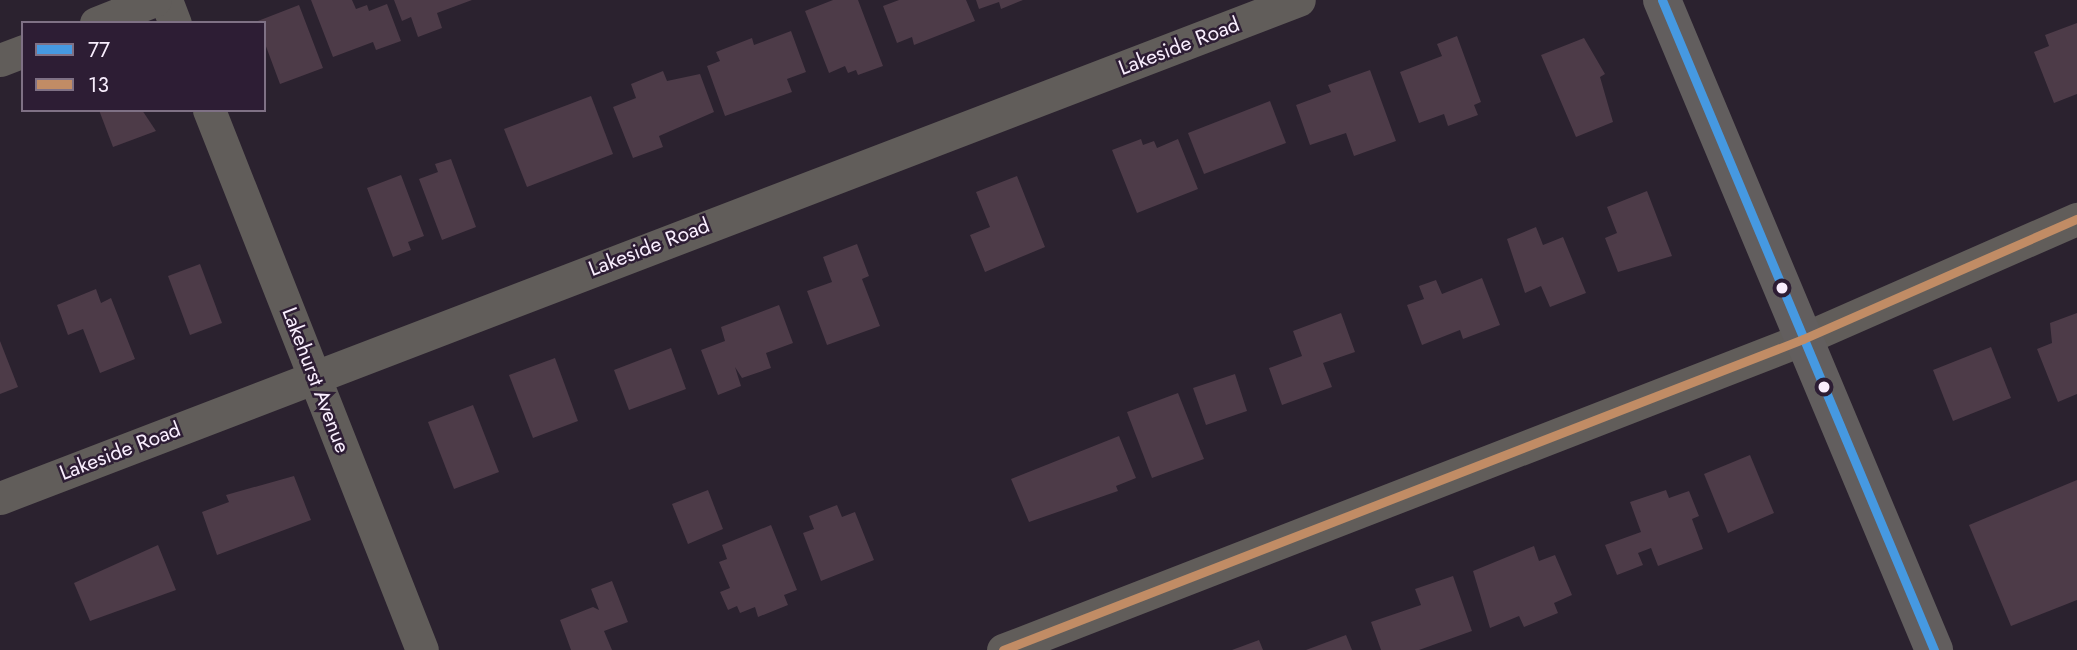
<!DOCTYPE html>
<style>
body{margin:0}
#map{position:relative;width:2077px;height:650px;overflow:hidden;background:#2b222f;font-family:Jost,sans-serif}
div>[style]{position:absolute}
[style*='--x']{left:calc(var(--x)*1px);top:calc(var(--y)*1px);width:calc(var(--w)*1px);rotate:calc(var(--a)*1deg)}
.building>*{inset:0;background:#4d3b48}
.minor>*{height:33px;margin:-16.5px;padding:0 16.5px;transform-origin:16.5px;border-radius:16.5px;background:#615d5a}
.major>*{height:38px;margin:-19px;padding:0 19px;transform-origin:19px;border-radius:19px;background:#625e5e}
.bus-1>*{height:9px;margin:-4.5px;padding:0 4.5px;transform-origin:4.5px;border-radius:4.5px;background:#4699e1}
.bus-2>*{height:9px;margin:-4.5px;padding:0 4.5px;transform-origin:4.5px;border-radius:4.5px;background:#c18c65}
.dots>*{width:19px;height:19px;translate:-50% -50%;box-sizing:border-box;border:4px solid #2d1d34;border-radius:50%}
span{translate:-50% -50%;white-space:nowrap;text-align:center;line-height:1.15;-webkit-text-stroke:5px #2d1d34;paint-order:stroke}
.street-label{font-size:21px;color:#f9eefe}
.legend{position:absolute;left:21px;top:21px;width:245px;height:91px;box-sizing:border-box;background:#2d1d34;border:2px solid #7f7185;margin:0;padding:9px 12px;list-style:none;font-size:21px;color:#f9eefe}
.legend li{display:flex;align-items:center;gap:14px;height:35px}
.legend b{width:35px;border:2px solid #7f7185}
</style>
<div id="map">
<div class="building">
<i style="clip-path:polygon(311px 0,352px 0,356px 9px,367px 5px,369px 11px,387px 4px,401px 41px,376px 50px,373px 42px,333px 57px)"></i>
<i style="clip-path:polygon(394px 0,472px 0,437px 13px,442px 28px,418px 37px,411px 17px,402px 21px)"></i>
<i style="clip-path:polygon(833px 0,858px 0,883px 66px,858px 75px,856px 70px,848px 73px,845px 66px,829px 73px,805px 11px)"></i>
<i style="clip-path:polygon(899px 0,966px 0,975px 21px,914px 45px,912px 37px,897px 43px,883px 6px)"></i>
<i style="clip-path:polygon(976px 0,1023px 0,1001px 9px,999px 2px,979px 9px)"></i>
<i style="clip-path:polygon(299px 5px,323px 68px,280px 84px,264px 41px,264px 23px,253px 23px)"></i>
<i style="clip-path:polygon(2077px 23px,2077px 94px,2054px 103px,2034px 52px,2049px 46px,2045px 35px)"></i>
<i style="clip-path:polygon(791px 31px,806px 72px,787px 79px,792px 92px,725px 116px,707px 66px,720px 61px,716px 52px,752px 38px,754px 45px)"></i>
<i style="clip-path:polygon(1457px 36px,1481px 102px,1474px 105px,1478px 115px,1448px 126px,1444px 114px,1419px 123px,1400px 72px,1442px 56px,1437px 44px)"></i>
<i style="clip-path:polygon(1584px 38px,1605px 74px,1600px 77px,1613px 122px,1576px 137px,1541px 55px)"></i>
<i style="clip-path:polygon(1370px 70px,1396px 141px,1354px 156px,1346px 133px,1310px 145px,1296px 105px,1331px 92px,1328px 85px)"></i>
<i style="clip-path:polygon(663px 71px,667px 81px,700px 74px,714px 112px,659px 136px,663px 147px,633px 158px,613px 107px,636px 98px,631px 84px)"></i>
<i style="clip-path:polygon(591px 96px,613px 154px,527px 187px,504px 129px)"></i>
<i style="clip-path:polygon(1270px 101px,1286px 143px,1204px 174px,1188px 133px)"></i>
<i style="clip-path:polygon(99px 110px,142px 110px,156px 131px,113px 147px)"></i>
<i style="clip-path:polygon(1141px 139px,1143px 145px,1154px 141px,1157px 148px,1178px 139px,1198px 189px,1137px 213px,1112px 150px)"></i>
<i style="clip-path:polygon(451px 159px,476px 227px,442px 240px,419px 179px,438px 172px,435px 164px)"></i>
<i style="clip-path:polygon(401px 175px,424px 236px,408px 242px,411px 250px,393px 257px,367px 188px)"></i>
<i style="clip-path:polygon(1017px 176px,1045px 247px,985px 272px,970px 235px,990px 227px,976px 192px)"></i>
<i style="clip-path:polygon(1647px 191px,1672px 256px,1618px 272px,1605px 238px,1617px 233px,1607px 207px)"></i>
<i style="clip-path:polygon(1536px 227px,1543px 245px,1563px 237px,1586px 293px,1550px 307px,1541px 286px,1525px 293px,1507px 239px)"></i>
<i style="clip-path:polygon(857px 244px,869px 276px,862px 279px,880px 326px,827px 345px,807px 291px,832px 282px,823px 257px)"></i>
<i style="clip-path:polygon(200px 264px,222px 323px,190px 335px,168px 276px)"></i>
<i style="clip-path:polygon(1482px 278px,1500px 325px,1463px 339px,1460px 330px,1422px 345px,1407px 305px,1424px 299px,1419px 286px,1436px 280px,1442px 294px)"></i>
<i style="clip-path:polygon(96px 289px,101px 303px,111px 298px,135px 359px,100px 373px,83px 329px,68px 335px,57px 305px)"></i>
<i style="clip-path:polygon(779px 305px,793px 343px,766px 353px,771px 368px,742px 378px,735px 367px,741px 386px,718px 395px,701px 350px,725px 341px,721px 327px)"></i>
<i style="clip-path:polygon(1341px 313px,1355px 352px,1323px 363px,1332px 387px,1282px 405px,1269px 368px,1302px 356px,1293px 331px)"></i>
<i style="clip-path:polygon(2077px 313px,2077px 394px,2058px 402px,2037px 349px,2052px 343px,2050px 323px)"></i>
<i style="clip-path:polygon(0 341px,18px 387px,0 394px)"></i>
<i style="clip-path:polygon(1991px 347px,2011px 398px,1953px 421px,1933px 370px)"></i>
<i style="clip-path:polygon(671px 348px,686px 389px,629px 410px,614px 370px)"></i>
<i style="clip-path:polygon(555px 358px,578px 421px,533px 438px,509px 375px)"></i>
<i style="clip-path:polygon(1235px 374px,1247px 411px,1206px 425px,1193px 388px)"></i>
<i style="clip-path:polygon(1178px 393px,1204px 459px,1152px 478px,1127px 412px)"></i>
<i style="clip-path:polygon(473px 405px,499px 472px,454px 489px,428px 422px)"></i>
<i style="clip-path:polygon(1119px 436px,1136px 478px,1116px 486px,1118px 491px,1029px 522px,1011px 479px)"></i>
<i style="clip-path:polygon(1750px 455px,1774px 513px,1728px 533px,1704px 474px)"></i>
<i style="clip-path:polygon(294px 476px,311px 520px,217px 555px,202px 512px,229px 502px,226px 495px)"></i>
<i style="clip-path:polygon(2077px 480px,2077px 600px,2011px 626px,1969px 525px)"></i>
<i style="clip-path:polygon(708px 490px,723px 529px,688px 544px,672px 504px)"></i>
<i style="clip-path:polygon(1666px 490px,1669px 498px,1689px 491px,1699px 516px,1692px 519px,1703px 549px,1658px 566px,1651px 548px,1638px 553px,1643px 565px,1617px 575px,1605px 545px,1641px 532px,1630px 502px)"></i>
<i style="clip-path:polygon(837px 505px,842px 517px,855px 512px,874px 560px,821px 581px,803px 533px,814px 529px,809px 516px)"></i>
<i style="clip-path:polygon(771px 525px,797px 590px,784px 595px,788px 605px,758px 617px,755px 607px,740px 613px,737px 606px,728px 610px,720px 592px,730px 588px,719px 562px,727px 559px,722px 545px)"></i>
<i style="clip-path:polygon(158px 545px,176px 590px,90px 621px,74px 583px)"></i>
<i style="clip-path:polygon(1534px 546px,1539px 561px,1555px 555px,1572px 595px,1554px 603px,1558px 613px,1524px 627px,1519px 616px,1490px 628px,1473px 571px)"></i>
<i style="clip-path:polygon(1453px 576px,1472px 631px,1419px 650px,1381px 650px,1371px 622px,1421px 605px,1415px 589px)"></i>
<i style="clip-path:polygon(612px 581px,628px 622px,604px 631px,612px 650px,571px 650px,560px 620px,593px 607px,599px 610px,591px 589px)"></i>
<i style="clip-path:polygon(1346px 635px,1352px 650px,1306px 650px)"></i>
<i style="clip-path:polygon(1259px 640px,1263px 650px,1232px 650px)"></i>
</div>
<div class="minor">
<i style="--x:166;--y:0;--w:25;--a:69"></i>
<i style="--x:96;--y:23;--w:63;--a:-21.3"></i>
<i style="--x:0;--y:60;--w:25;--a:-21"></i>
<i style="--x:209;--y:110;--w:580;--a:68.47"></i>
<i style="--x:0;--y:498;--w:1391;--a:-20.98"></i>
<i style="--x:1003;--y:650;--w:858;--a:-21.24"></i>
<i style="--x:1803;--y:339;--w:299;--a:-23.7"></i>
</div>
<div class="major">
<i style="--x:1662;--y:0;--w:705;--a:67.29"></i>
</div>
<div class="bus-1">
<i style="--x:1662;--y:0;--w:705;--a:67.29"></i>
</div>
<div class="bus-2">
<i style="--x:1003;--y:650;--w:858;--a:-21.24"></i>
<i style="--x:1803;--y:339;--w:299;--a:-23.7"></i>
</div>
<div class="dots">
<i style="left:1782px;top:288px;background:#f9eefe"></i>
<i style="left:1824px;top:387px;background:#f9eefe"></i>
</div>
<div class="street-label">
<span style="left:1179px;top:46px;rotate:-21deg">Lakeside Road</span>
<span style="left:649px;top:247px;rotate:-21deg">Lakeside Road</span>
<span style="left:316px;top:380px;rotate:69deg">Lakehurst Avenue</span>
<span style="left:120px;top:451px;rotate:-21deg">Lakeside Road</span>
</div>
<ul class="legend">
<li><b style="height:9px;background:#4699e1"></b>77</li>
<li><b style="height:9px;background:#c18c65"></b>13</li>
</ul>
</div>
